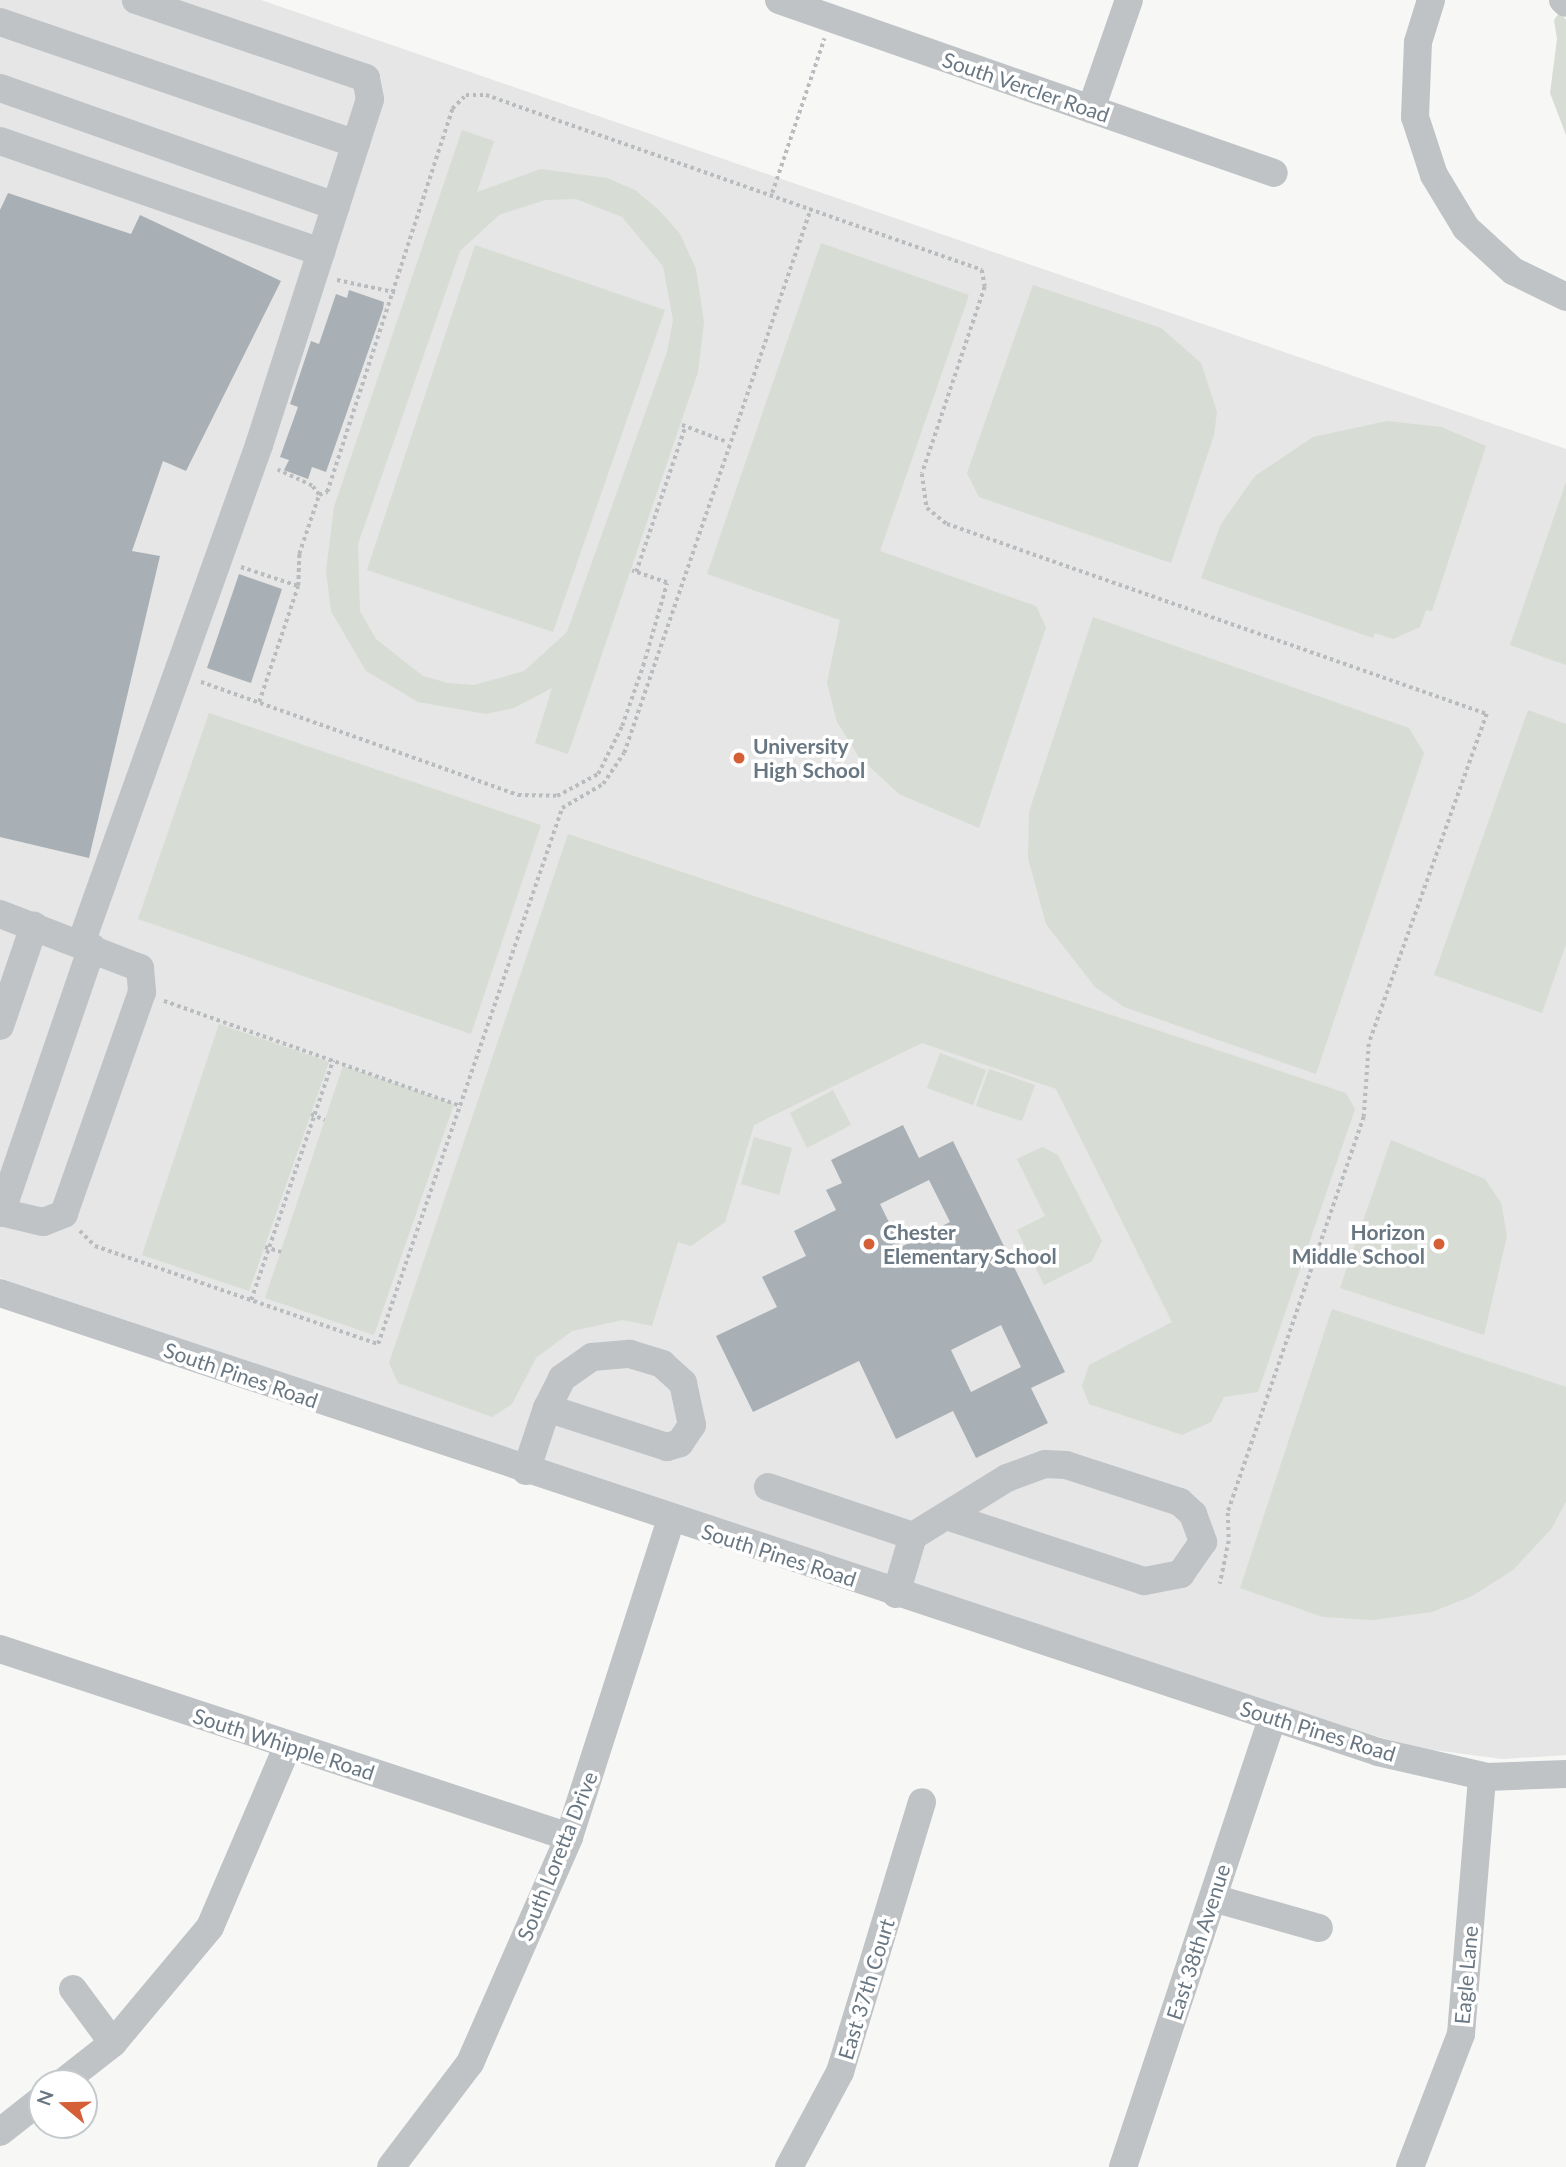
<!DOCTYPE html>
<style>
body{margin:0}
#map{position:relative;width:1566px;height:2167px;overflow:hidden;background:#f7f7f5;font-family:Lato,sans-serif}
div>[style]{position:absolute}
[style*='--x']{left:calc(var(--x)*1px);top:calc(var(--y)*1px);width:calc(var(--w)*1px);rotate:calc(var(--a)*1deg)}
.built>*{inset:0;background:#e5e6e5}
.green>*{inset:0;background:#d7dcd4}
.building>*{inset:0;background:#a9b0b5}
.path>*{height:3.5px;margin-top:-1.75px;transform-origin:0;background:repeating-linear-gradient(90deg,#b9bcbe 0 3.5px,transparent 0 7px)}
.minor>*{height:28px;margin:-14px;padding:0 14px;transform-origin:14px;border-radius:14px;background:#bfc3c6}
.dots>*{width:19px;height:19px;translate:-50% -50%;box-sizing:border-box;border:4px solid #fff;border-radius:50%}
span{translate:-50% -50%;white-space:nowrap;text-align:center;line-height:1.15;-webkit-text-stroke:7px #fff;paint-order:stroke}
.street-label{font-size:21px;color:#697783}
.poi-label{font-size:21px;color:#697783;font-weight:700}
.left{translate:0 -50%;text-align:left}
.right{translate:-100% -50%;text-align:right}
.north{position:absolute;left:28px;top:2069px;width:70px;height:70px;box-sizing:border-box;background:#fff;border:2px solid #c3c9cd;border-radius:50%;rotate:289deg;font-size:19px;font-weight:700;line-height:28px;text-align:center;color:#697783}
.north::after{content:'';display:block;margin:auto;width:24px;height:32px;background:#d55f37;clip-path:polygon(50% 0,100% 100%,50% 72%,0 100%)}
</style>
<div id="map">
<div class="built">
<i style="clip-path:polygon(0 0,261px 0,1566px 449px,1566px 1755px,1502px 1759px,1419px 1748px,1365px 1733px,0 1278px)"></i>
</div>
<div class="green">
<i style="clip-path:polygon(1560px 12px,1566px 20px,1566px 135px,1550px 93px,1557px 39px,1554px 20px)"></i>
<i style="clip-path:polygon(evenodd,462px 130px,494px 141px,477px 192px,541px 169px,607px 178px,635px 190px,660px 211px,680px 234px,696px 269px,704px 322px,698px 372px,568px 754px,535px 743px,552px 688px,514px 708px,486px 714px,418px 702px,366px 671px,331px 611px,326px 571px,334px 507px,462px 130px,576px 199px,622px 217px,663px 266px,673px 320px,667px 352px,567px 632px,524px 671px,474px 685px,448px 683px,423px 676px,376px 639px,360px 611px,358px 544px,460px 251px,499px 215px,545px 200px,576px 199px)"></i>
<i style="clip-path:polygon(821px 243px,969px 295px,880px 551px,1036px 606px,1046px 627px,979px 828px,899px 794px,859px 757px,837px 722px,827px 683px,840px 620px,707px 574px)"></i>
<i style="clip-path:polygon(475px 245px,665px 310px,553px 632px,367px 570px)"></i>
<i style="clip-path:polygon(1033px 285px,1161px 328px,1201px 363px,1217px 412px,1214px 435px,1171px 563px,979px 497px,967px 473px)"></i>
<i style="clip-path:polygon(1387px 421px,1441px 427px,1486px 446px,1432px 611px,1426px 610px,1420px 627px,1393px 639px,1375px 633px,1373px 638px,1201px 578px,1221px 524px,1255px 476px,1313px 437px)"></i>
<i style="clip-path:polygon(1566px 482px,1566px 665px,1510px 645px)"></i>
<i style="clip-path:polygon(1093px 617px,1409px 728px,1424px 753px,1316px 1074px,1124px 1007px,1095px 987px,1046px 924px,1028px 858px,1029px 812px)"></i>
<i style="clip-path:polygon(1528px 710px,1566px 724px,1566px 944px,1542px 1013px,1434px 975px)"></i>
<i style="clip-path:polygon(209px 713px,541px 825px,471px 1034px,138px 919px)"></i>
<i style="clip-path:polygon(568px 834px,1346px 1093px,1355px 1109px,1258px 1392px,1224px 1397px,1211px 1422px,1182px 1435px,1089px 1404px,1082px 1386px,1089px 1365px,1172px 1322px,1056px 1089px,922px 1043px,754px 1125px,725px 1222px,691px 1246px,678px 1242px,652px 1326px,623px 1320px,572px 1331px,536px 1358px,512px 1404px,492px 1417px,398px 1383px,389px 1363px)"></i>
<i style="clip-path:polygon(219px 1024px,329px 1062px,249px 1291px,142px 1255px)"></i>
<i style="clip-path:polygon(940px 1053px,986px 1070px,973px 1105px,927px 1088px)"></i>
<i style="clip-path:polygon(343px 1066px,454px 1104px,374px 1335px,265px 1298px)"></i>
<i style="clip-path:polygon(989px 1069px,1035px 1085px,1022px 1121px,976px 1106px)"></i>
<i style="clip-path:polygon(833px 1090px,851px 1125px,807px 1148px,790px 1113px)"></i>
<i style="clip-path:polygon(754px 1137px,792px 1148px,779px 1195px,741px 1184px)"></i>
<i style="clip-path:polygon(1391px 1140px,1485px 1179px,1501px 1203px,1507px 1236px,1484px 1335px,1340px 1288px)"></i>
<i style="clip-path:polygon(1042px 1147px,1058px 1155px,1102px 1241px,1092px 1261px,1044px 1285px,1017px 1230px,1045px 1216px,1017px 1159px)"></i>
<i style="clip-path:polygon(1332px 1309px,1566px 1387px,1566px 1501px,1552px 1528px,1513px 1570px,1472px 1596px,1432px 1612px,1372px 1620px,1323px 1617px,1240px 1588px)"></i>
</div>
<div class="building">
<i style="clip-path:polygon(8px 193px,131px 234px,140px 215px,281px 281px,186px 471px,163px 461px,132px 551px,160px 556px,89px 858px,0 837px,0 210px)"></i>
<i style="clip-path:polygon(349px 290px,384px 302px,383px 309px,326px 472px,312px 467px,308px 479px,284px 470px,289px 460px,280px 457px,298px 407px,290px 404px,311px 341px,319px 344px,336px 294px,347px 298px)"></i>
<i style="clip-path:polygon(239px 574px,282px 589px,251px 683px,207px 668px)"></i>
<i style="clip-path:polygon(evenodd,903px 1125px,919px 1158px,953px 1141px,1065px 1372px,1031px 1388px,1048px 1423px,976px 1458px,953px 1411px,896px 1439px,859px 1361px,753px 1412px,716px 1336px,777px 1307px,762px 1277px,806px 1256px,794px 1231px,836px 1210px,826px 1190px,842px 1183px,831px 1160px,903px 1125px,929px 1180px,950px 1222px,901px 1247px,880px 1204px,929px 1180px,903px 1125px,1001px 1325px,1021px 1367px,971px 1392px,951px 1350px,1001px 1325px)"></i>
</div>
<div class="path">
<i style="--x:772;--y:193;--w:163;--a:-71.3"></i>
<i style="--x:337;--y:280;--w:62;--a:12"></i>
<i style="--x:682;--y:425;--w:48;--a:20.7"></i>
<i style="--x:319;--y:495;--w:9;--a:-21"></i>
<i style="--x:327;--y:492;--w:403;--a:-71.9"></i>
<i style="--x:452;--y:109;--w:20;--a:-45"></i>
<i style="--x:466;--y:95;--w:20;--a:0"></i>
<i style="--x:486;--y:95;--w:526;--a:19.43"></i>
<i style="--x:982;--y:270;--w:17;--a:80"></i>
<i style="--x:985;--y:287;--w:197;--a:108.6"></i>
<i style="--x:922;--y:474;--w:34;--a:82"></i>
<i style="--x:927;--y:508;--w:26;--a:39"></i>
<i style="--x:947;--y:524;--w:572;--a:19.38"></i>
<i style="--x:1487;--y:714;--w:350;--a:109.7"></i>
<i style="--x:1369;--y:1044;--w:73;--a:93.9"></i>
<i style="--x:1364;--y:1117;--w:419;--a:109"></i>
<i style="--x:1228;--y:1513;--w:28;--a:88"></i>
<i style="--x:1229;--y:1541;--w:44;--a:101.8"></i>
<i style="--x:241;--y:567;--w:60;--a:18.4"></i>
<i style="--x:636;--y:572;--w:153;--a:-71.3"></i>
<i style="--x:201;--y:682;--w:337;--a:19.6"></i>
<i style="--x:518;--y:795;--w:39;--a:1"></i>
<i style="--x:557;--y:796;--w:47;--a:-28.2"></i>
<i style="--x:598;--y:774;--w:54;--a:-63.4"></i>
<i style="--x:622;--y:726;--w:64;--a:-70.7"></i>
<i style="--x:643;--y:666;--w:86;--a:-73.9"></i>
<i style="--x:667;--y:583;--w:37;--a:-161"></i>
<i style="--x:259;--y:702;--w:122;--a:-71.4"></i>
<i style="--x:298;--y:586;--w:32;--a:-88"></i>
<i style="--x:299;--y:554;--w:62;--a:-71.3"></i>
<i style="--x:319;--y:495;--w:11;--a:-128"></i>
<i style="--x:312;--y:486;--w:38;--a:-155"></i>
<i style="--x:164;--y:1001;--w:315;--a:19.5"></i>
<i style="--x:311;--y:1114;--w:15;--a:23"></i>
<i style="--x:80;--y:1231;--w:21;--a:45"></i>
<i style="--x:95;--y:1246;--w:299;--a:19.1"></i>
<i style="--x:378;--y:1344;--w:567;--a:-71.05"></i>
<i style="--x:562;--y:808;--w:48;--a:-30.3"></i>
<i style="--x:603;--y:784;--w:37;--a:-56"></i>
<i style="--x:624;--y:753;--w:576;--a:-71.06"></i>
<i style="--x:265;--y:1247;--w:17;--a:17"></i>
<i style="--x:251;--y:1300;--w:253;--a:-71.1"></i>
</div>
<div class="minor">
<i style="--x:779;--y:0;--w:524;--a:19.26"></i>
<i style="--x:1431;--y:0;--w:44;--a:107.2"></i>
<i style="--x:1418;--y:42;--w:75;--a:92.3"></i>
<i style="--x:1415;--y:117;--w:61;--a:71.9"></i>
<i style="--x:1434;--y:175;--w:62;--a:58.9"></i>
<i style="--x:1466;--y:228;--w:64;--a:42.5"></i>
<i style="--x:1513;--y:271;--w:59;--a:26.1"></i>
<i style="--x:1563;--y:0;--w:4;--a:45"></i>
<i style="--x:0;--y:22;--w:376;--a:18.9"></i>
<i style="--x:0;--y:88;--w:356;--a:19.4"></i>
<i style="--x:1091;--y:109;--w:115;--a:-70.8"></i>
<i style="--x:0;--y:141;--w:340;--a:19.1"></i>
<i style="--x:0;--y:914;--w:150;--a:21.1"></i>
<i style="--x:140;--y:968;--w:24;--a:85"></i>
<i style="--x:142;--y:992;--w:235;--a:109.4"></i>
<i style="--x:64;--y:1214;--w:22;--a:159"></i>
<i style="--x:43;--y:1222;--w:44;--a:-166.9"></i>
<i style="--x:81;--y:943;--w:529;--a:-70.33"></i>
<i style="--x:259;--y:445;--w:363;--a:-72.2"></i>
<i style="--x:370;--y:99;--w:21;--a:-101"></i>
<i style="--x:366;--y:78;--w:243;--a:-161.3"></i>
<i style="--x:0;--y:1026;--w:106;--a:-71.2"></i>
<i style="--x:1;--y:1213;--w:281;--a:-71.1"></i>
<i style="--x:0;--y:1293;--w:1452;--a:18.42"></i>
<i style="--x:1378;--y:1752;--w:112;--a:12.9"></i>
<i style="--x:1487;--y:1777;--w:79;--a:-2.2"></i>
<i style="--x:526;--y:1471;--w:66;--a:-71.6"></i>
<i style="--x:547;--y:1408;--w:34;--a:-63"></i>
<i style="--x:562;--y:1378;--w:37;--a:-35"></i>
<i style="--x:592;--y:1357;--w:38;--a:-5"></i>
<i style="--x:630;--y:1354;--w:34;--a:17"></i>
<i style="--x:662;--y:1364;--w:28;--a:42"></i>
<i style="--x:683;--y:1383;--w:43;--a:77.9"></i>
<i style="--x:692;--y:1425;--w:22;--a:124"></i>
<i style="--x:680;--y:1443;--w:14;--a:163"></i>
<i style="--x:667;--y:1447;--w:126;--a:-162"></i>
<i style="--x:768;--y:1487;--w:153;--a:18.7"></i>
<i style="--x:896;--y:1594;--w:60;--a:-73.7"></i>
<i style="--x:913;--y:1536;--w:110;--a:-31.7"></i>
<i style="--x:1007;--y:1478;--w:40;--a:-20.2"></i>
<i style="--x:1045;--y:1464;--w:21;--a:3"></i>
<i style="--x:1066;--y:1465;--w:120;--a:18"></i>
<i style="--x:1180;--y:1502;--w:18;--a:43"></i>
<i style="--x:1193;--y:1514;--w:30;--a:70"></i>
<i style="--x:1203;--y:1542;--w:39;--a:125"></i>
<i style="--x:1181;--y:1574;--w:38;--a:169"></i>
<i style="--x:1144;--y:1581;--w:205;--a:-161.8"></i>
<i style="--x:0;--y:1649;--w:599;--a:18.28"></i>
<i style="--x:1213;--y:1898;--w:110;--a:15.8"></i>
<i style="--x:73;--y:1989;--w:67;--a:53.5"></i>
<i style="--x:62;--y:2083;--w:65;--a:-38.1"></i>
<i style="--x:113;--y:2043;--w:151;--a:-50.1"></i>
<i style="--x:210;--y:1927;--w:198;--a:-66.8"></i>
<i style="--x:0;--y:2132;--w:53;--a:-38.2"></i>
<i style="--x:391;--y:2167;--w:131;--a:-52.8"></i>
<i style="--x:470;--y:2063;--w:247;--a:-66.3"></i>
<i style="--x:569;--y:1837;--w:334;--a:-72.2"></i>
<i style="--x:789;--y:2167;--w:108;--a:-61.8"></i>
<i style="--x:840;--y:2072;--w:282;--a:-73.1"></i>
<i style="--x:1123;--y:2167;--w:474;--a:-71.6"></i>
<i style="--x:1410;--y:2167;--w:142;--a:-69"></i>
<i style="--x:1461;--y:2034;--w:257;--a:-85.3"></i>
<i style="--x:1482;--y:1778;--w:5;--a:-11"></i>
</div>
<div class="dots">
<i style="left:739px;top:758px;background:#d55f37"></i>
<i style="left:869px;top:1244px;background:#d55f37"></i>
<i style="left:1439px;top:1244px;background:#d55f37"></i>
</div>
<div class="street-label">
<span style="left:1026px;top:87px;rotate:19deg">South Vercler Road</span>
<span style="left:241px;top:1375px;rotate:19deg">South Pines Road</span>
<span style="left:779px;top:1555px;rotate:18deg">South Pines Road</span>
<span style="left:1318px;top:1731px;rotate:17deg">South Pines Road</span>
<span style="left:284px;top:1744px;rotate:18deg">South Whipple Road</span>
<span style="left:557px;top:1856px;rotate:-68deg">South Loretta Drive</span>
<span style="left:1198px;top:1942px;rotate:-72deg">East 38th Avenue</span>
<span style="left:1466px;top:1975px;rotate:-85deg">Eagle Lane</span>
<span style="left:866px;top:1989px;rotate:-73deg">East 37th Court</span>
</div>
<div class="poi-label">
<span class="left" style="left:753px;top:758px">University<br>High School</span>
<span class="left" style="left:883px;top:1244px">Chester<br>Elementary School</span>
<span class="right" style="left:1425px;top:1244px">Horizon<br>Middle School</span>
</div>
<div class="north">N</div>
</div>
